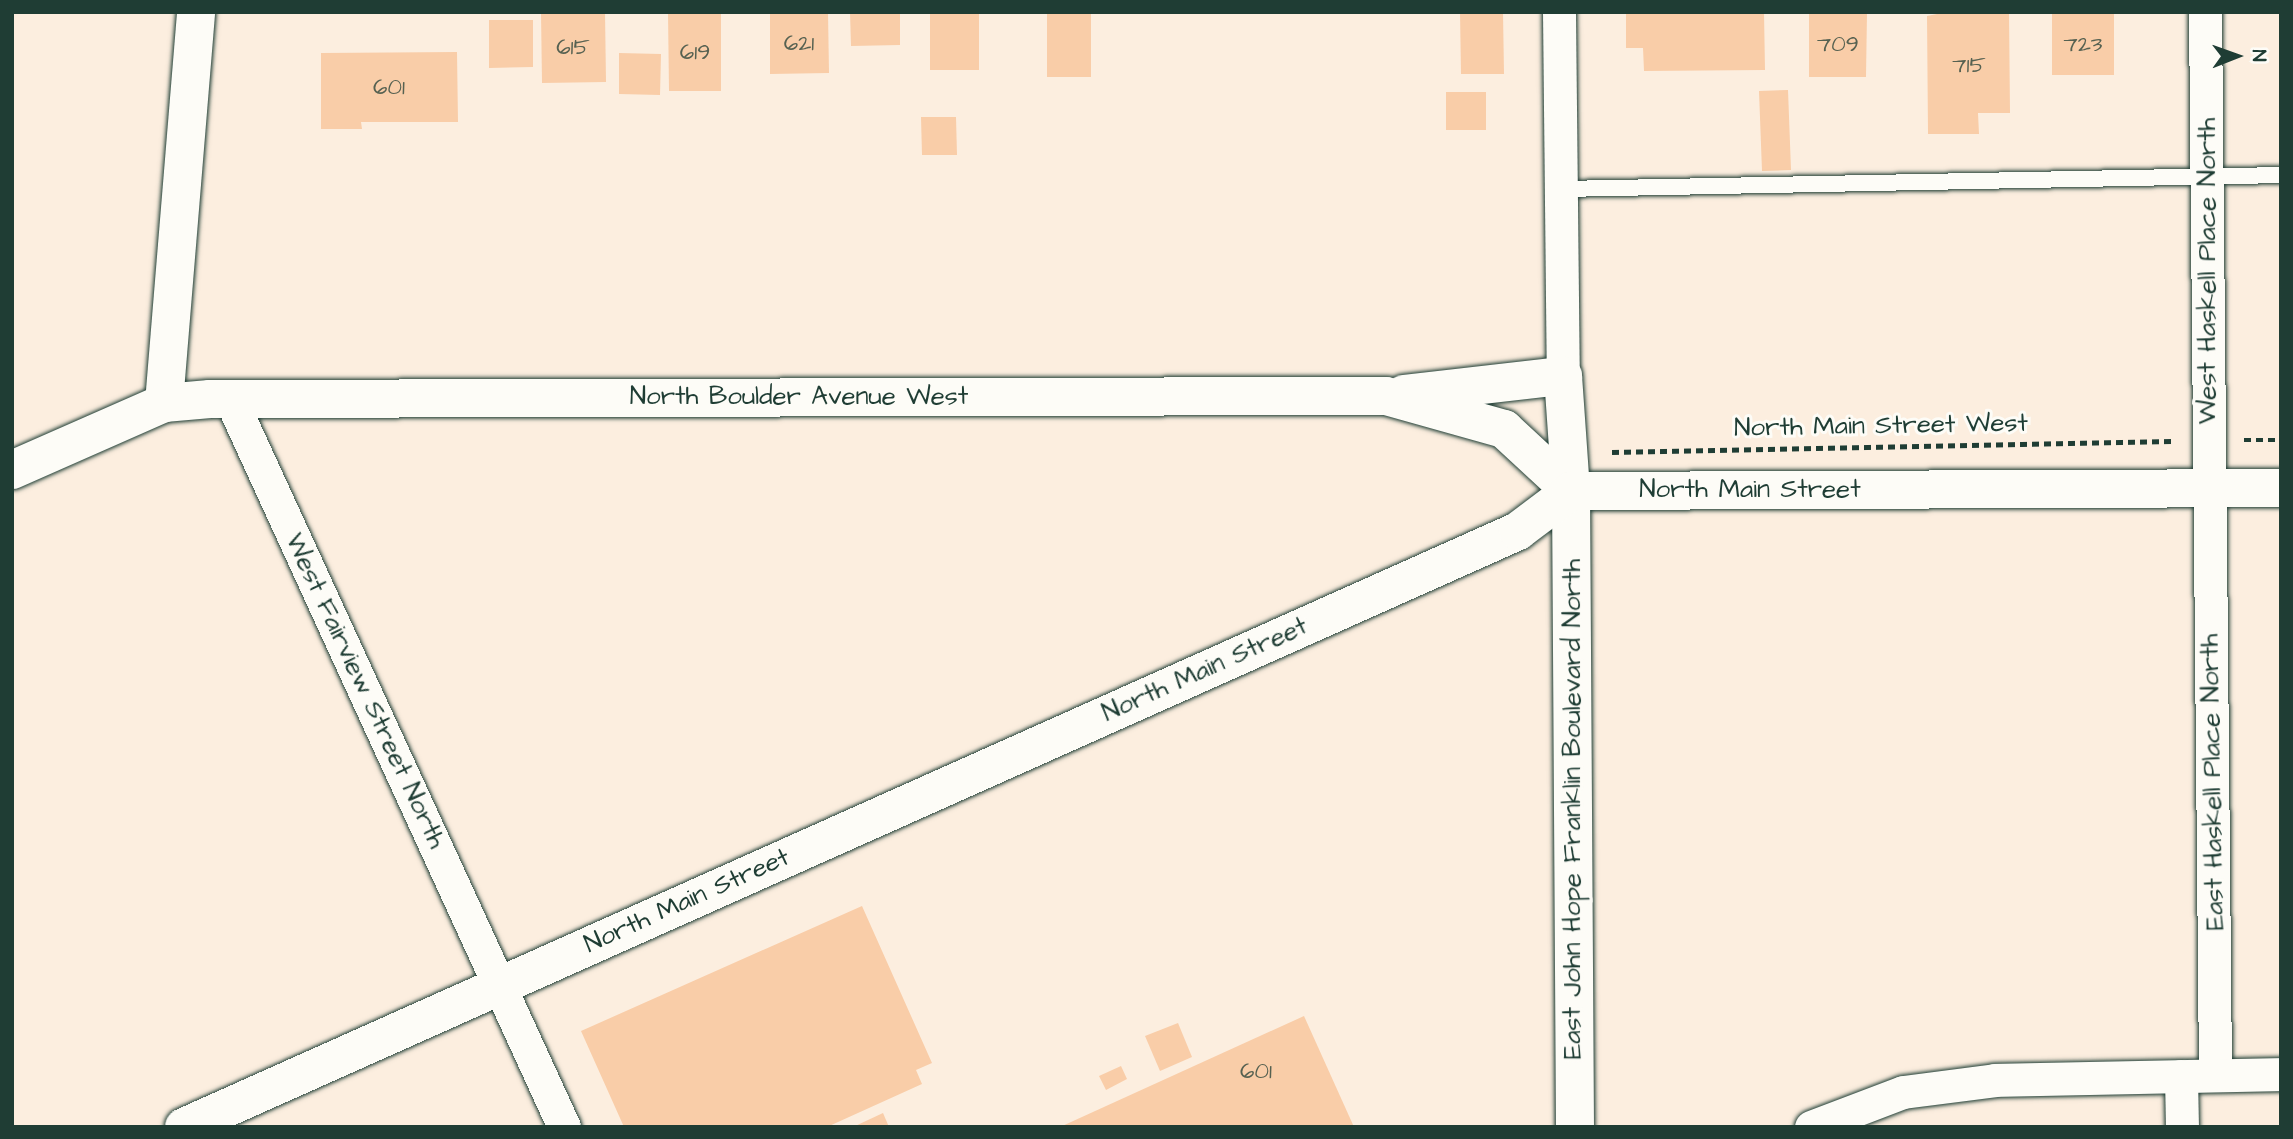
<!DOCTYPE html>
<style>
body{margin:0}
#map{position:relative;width:2293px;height:1139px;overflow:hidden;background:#fceedf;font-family:"Architects Daughter",sans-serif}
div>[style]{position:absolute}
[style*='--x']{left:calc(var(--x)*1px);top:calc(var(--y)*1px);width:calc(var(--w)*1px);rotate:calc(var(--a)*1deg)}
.building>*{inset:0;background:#f9cda8}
.path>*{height:4.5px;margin-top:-2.25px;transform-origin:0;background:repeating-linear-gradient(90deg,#1f3d34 0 7px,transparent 0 12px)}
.roads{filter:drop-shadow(0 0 2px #1f3d34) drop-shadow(0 0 2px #1f3d34)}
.service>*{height:16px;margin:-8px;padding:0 8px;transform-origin:8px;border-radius:8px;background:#fdfcf7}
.minor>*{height:33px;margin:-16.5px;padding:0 16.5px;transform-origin:16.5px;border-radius:16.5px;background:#fdfcf7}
.tertiary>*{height:38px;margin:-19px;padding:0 19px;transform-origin:19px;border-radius:19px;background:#fdfcf7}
span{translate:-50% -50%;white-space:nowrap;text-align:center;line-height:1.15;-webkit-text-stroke:6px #fdfcf7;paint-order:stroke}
.number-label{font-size:23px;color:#566151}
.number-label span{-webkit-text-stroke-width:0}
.street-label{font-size:26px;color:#1f3d34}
.frame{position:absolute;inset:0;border:14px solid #1f3d34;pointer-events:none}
.north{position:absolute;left:2202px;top:21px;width:70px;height:70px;-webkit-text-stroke:5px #fdfcf7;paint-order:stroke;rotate:89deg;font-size:19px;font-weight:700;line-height:28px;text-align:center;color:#1f3d34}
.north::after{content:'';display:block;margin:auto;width:24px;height:32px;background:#1f3d34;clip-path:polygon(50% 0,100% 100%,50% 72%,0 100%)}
</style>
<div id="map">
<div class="building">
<i style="clip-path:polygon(541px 12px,605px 12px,606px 82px,542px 83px)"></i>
<i style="clip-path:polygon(668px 12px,721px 12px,721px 91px,669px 91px)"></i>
<i style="clip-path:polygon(770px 12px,828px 12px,829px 73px,770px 74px)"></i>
<i style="clip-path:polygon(850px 12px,900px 12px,900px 45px,851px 46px)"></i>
<i style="clip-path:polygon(930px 12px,979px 12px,979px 70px,930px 70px)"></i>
<i style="clip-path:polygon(1047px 12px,1091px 12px,1091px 77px,1047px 77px)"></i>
<i style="clip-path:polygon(1460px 12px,1503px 12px,1504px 74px,1461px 74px)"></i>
<i style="clip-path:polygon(1626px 12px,1764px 12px,1765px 70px,1644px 71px,1643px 48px,1626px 48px)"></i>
<i style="clip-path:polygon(1809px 12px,1867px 12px,1866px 77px,1809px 77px)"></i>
<i style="clip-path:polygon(1947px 12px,2009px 12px,2010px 113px,1978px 113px,1979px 134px,1928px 134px,1927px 16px)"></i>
<i style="clip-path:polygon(2052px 12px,2114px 12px,2114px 75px,2052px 75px)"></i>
<i style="clip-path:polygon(489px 20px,533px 20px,533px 67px,489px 68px)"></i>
<i style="clip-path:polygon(457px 52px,458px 122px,361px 122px,362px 129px,321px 129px,321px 53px)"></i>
<i style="clip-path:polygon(619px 53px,661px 54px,660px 95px,619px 94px)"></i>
<i style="clip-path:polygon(1788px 90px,1791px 170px,1762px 171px,1759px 91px)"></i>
<i style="clip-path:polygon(1446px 92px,1486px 92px,1486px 130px,1446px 130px)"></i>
<i style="clip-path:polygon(921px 117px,956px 117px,957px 155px,922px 155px)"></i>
<i style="clip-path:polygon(862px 906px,932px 1063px,916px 1070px,922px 1084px,827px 1127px,624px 1127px,581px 1031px)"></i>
<i style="clip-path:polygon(1304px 1016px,1354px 1127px,1060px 1127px)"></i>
<i style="clip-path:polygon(1178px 1023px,1192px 1057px,1160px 1071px,1145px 1036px)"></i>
<i style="clip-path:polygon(1121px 1066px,1127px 1079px,1106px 1090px,1099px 1076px)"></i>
<i style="clip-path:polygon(883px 1113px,889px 1127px,853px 1127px)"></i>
</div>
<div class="path">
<i style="--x:2244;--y:440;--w:37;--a:0"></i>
<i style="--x:1612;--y:452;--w:560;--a:-1.13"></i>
</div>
<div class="roads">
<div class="service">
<i style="--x:1561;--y:189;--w:720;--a:-1.11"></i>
</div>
<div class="minor">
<i style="--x:1559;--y:12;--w:364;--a:89.4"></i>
<i style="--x:2205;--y:12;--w:1063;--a:89.46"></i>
<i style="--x:230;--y:398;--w:802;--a:65.38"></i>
<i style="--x:2181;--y:1076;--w:51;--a:88.9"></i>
<i style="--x:1811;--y:1127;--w:98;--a:-20.8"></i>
<i style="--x:1903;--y:1092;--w:93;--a:-7.4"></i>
<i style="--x:1995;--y:1080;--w:286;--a:-1.2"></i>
</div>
<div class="tertiary">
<i style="--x:1404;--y:394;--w:160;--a:-6.5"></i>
<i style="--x:1563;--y:376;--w:115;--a:86"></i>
<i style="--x:1571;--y:491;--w:636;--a:89.64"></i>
<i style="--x:164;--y:403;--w:392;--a:-85.3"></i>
<i style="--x:12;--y:470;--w:166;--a:-23.8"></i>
<i style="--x:164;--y:403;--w:46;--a:-5"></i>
<i style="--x:210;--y:399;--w:1176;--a:-0.15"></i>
<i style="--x:1386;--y:396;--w:123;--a:15.6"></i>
<i style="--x:1504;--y:429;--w:91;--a:42.8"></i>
<i style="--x:184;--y:1127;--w:1461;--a:-24.07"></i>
<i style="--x:1518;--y:531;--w:66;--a:-37"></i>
<i style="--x:1571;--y:491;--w:710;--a:-0.24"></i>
</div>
</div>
<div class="number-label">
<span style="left:799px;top:43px">621</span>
<span style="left:1838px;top:44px">709</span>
<span style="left:2083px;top:44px">723</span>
<span style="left:573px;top:47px">615</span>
<span style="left:695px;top:52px">619</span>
<span style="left:1969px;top:65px">715</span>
<span style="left:389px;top:87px">601</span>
<span style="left:1256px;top:1071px">601</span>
</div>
<div class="street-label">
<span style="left:2208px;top:271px;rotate:-90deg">West Haskell Place North</span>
<span style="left:799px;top:397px">North Boulder Avenue West</span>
<span style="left:1881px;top:426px;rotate:-1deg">North Main Street West</span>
<span style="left:1750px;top:490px">North Main Street</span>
<span style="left:1205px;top:670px;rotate:-24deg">North Main Street</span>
<span style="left:365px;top:691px;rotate:65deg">West Fairview Street North</span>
<span style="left:2213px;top:782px;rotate:-91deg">East Haskell Place North</span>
<span style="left:1573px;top:809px;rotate:-90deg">East John Hope Franklin Boulevard North</span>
<span style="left:687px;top:901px;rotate:-24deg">North Main Street</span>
</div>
<div class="frame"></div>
<div class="north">N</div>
</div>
